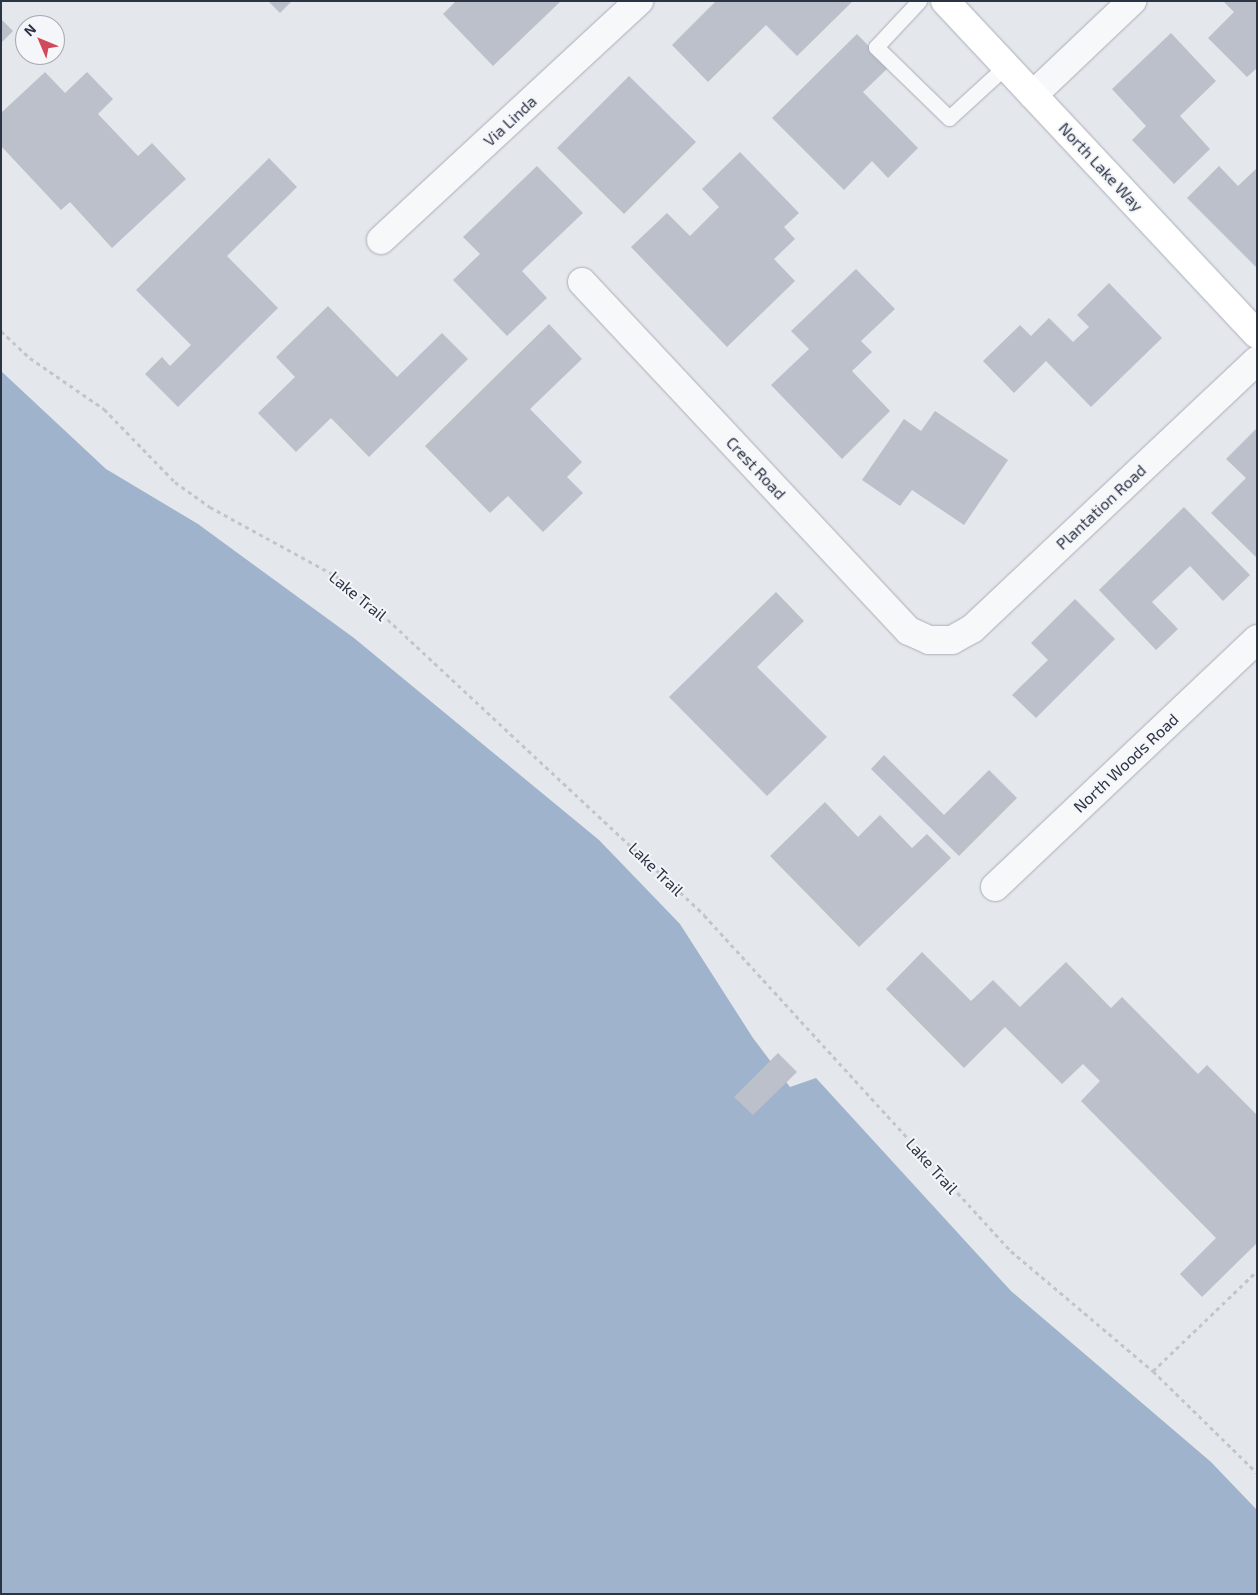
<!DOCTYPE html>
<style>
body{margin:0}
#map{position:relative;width:1258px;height:1595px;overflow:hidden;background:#e4e7ec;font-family:"Exo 2",sans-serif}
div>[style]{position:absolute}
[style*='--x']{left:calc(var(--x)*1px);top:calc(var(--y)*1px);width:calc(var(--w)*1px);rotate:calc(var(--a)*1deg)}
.water>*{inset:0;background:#9fb4cc}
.building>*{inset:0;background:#bbc0ca}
.path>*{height:3px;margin-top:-1.5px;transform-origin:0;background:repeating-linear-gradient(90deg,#c2c5cb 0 4px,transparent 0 8px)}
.roads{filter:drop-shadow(0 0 1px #a9aeb7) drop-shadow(0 0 1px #a9aeb7)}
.lane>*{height:15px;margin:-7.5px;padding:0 7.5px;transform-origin:7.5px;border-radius:7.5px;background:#f7f8fa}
.street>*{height:28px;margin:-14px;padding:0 14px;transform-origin:14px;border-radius:14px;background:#f7f8fa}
.secondary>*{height:28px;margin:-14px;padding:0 14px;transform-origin:14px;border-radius:14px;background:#fff}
span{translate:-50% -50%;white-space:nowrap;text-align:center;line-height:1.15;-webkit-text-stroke:4px #f4f6f9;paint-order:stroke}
.street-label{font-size:16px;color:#2b3445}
.frame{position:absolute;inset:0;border:2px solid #2b3445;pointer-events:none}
.north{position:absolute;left:15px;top:15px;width:50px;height:50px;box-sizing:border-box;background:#f4f6f9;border:1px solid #a4a8b1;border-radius:50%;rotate:315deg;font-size:14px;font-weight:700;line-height:20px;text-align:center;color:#2b3445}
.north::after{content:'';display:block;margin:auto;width:18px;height:22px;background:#d1495b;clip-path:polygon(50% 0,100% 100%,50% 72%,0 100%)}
</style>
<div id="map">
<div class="water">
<i style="clip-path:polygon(1px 371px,106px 469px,198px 524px,354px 638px,599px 840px,680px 924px,753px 1038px,790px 1087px,816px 1078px,1011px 1291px,1211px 1462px,1257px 1510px,1257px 1594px,1px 1594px)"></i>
</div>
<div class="building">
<i style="clip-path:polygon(268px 1px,292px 1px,280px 13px)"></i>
<i style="clip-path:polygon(456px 1px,561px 1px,493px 66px,443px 14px)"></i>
<i style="clip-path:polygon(716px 1px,853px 1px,797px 56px,766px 25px,708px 82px,672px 45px)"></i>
<i style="clip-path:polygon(1223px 1px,1257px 1px,1257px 68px,1247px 77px,1208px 38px,1234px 12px)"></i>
<i style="clip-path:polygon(1px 19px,13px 31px,1px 43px)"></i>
<i style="clip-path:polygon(1171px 33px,1216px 81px,1180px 116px,1210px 149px,1174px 184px,1132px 140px,1146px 126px,1112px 89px)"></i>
<i style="clip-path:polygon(857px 34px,889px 67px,863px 92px,918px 148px,888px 178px,872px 161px,844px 190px,772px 118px)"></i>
<i style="clip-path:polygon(45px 72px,65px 93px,87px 72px,113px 99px,98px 114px,138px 156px,152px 143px,186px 179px,112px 248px,70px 202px,61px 210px,1px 146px,1px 113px)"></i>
<i style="clip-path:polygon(629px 76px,696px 142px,624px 214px,557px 148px)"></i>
<i style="clip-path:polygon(740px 152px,799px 213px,784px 227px,795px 239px,774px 259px,795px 281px,727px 347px,631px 247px,667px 213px,690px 236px,719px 207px,702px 189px)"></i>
<i style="clip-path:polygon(269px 158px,297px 187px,227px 256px,278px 308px,178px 407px,145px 374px,162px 357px,170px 366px,191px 345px,136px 290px)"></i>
<i style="clip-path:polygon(537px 166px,583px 213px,522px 271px,547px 298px,507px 336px,453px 280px,480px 254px,463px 237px)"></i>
<i style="clip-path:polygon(1219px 166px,1238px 186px,1257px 168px,1257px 268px,1187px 198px)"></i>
<i style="clip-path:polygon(856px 269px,895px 309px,861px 341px,872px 352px,852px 371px,890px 411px,842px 459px,771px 385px,809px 349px,791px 331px)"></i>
<i style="clip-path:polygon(1109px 283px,1162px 338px,1091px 407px,1046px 361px,1014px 393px,983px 361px,1020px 325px,1031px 336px,1049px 318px,1073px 342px,1089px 327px,1077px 315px)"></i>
<i style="clip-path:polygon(328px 306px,397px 377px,442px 333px,468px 359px,369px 457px,331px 418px,296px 452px,258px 413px,295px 377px,276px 357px)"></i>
<i style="clip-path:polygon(549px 324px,582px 359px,530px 409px,582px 462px,567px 477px,583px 493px,543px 532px,508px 496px,490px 513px,425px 446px)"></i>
<i style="clip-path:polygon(935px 411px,1008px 460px,964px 525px,912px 490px,900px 506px,862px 480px,904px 419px,921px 431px)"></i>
<i style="clip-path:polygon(1257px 428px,1257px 558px,1211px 513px,1246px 478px,1226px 459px)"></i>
<i style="clip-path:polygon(1184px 507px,1250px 575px,1223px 601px,1190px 566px,1152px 602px,1178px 629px,1156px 650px,1099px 590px)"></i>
<i style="clip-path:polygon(776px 592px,804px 621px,757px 667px,827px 737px,767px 796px,669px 697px)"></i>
<i style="clip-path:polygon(1075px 599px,1115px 639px,1036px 718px,1012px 695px,1048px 660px,1031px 643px)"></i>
<i style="clip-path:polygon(884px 755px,944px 815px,989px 770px,1017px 798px,959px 856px,871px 769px)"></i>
<i style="clip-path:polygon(825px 802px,858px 837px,880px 815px,912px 848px,927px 834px,951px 858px,859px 947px,770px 856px)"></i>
<i style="clip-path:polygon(922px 952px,971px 1001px,993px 980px,1020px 1007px,1066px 962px,1111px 1008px,1122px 997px,1198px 1074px,1207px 1065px,1257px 1115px,1257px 1243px,1202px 1297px,1180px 1274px,1216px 1238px,1081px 1101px,1100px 1081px,1083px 1064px,1062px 1084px,1005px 1027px,964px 1068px,886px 989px)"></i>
<i style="clip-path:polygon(778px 1053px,797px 1072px,753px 1115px,734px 1097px)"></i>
</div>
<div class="path">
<i style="--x:1;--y:331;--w:40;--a:43"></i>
<i style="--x:30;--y:358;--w:90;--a:34.6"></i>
<i style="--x:104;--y:409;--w:102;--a:45.8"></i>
<i style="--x:175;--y:482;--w:43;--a:35.5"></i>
<i style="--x:210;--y:507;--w:144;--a:28.7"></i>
<i style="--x:336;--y:576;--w:43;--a:38.5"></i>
<i style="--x:370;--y:603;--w:457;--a:43"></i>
<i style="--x:704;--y:915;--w:455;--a:47.6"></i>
<i style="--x:1011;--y:1251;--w:186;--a:40.2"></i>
<i style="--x:1153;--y:1371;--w:146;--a:44.4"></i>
<i style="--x:1153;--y:1371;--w:144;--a:-43.9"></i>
</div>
<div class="roads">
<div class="lane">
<i style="--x:919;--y:1;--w:63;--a:133.1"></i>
<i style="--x:876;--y:47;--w:102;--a:44.2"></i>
<i style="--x:949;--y:118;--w:77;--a:-42.4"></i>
</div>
<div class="street">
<i style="--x:1033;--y:95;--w:137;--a:-43.5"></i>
<i style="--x:381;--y:240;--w:352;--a:-42.8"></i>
<i style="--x:582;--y:282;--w:478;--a:46.9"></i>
<i style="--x:909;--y:631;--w:22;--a:24"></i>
<i style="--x:929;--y:640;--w:23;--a:0"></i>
<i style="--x:952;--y:640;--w:23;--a:-29"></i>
<i style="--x:972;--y:629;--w:392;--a:-43.3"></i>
<i style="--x:995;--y:887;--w:361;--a:-43.4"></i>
</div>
<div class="secondary">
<i style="--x:945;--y:1;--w:456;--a:46.9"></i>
</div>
</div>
<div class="street-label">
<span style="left:510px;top:121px;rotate:-43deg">Via Linda</span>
<span style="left:1101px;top:167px;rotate:47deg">North Lake Way</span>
<span style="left:756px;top:468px;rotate:47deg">Crest Road</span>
<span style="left:1101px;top:507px;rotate:-43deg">Plantation Road</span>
<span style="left:358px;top:596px;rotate:39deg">Lake Trail</span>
<span style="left:1126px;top:763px;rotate:-43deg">North Woods Road</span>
<span style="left:656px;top:869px;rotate:44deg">Lake Trail</span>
<span style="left:932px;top:1166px;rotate:48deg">Lake Trail</span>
</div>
<div class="frame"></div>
<div class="north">N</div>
</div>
